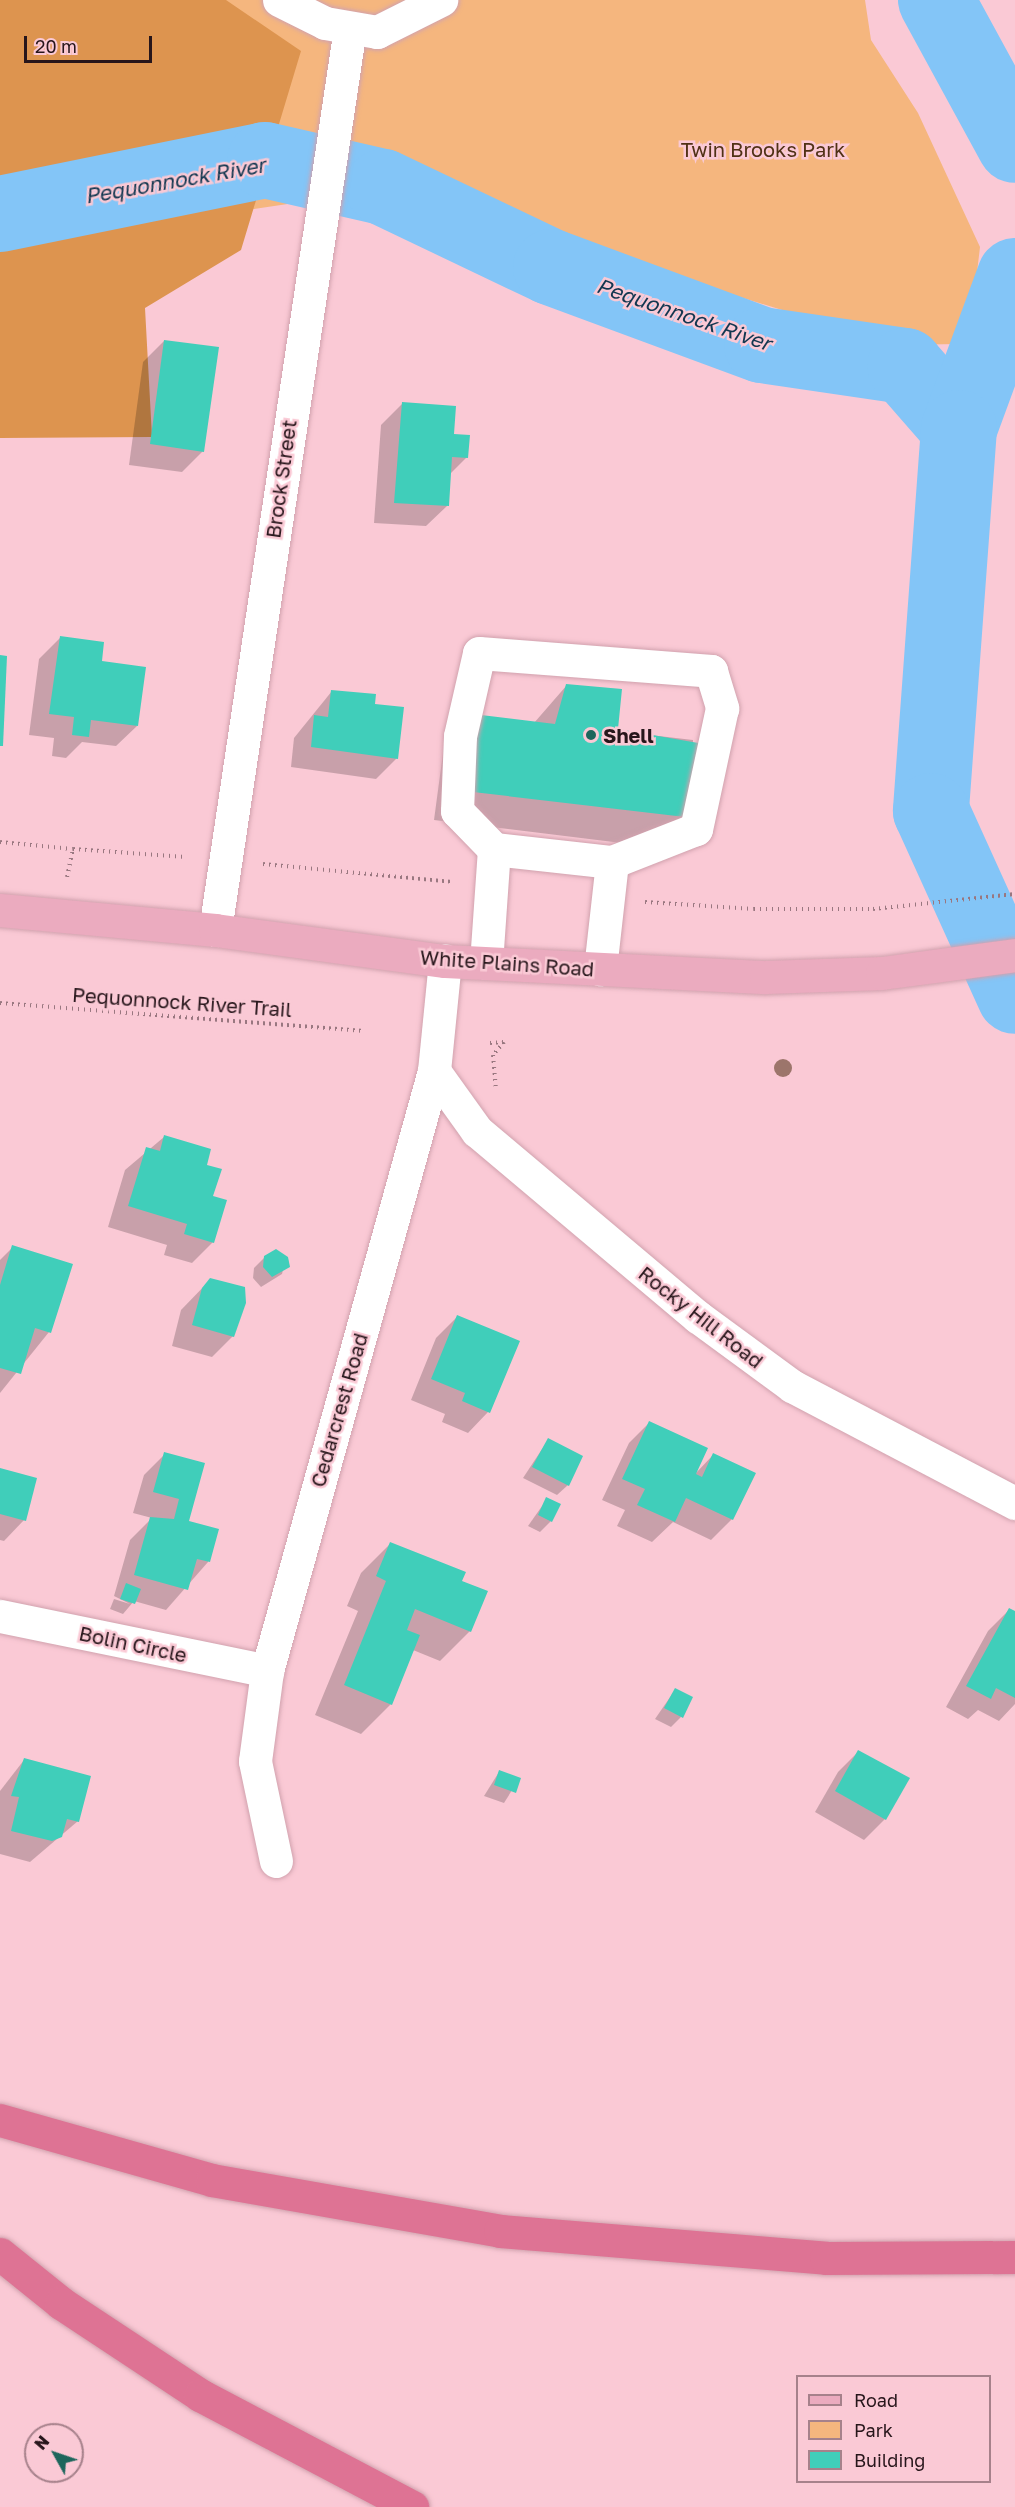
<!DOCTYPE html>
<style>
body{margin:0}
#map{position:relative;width:1015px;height:2507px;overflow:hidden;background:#fac9d5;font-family:"Golos Text",sans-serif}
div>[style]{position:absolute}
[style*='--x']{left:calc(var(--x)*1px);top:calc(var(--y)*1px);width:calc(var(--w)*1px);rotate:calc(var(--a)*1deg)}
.green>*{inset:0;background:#f5b67e}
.forest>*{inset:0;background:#dd944f}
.shadow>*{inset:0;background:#0003}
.river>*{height:76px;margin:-38px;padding:0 38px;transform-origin:38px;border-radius:38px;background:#83c5f7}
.building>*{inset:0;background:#40ceba}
.path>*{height:4px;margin-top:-2px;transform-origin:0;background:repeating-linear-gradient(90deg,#997780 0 1.5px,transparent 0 6px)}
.roads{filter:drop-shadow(0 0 2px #d1a2ae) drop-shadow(0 0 2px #d1a2ae)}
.minor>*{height:33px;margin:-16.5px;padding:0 16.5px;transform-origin:16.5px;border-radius:16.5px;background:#fff}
.major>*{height:33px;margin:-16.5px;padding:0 16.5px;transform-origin:16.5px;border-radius:16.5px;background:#ebabbf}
.highway>*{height:33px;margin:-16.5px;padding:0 16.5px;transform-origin:16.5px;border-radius:16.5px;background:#de7394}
.trees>*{width:18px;height:18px;margin:-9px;border-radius:50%;background:#9c756b}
.dots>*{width:16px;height:16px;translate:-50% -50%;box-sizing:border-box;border:3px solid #fac9d5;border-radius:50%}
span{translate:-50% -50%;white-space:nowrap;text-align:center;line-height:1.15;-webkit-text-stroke:5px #fac9d5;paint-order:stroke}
.park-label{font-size:20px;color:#503115}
.street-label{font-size:20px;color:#27161b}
.poi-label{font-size:20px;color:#27161b;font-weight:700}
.left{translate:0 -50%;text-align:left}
.water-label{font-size:21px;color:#123750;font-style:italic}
.legend{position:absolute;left:796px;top:2375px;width:195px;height:108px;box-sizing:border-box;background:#fac9d5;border:2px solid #a6818b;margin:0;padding:8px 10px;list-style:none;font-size:18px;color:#27161b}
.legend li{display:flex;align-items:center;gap:12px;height:30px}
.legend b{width:30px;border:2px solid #a6818b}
.north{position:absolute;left:24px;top:2423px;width:60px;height:60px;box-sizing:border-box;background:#fac9d5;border:2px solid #a6818b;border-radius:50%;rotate:310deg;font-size:16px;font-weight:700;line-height:24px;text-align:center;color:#27161b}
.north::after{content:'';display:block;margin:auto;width:21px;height:27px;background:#1d665c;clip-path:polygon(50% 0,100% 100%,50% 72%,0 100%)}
.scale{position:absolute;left:24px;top:36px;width:128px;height:27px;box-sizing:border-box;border:3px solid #27161b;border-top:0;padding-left:8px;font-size:18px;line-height:21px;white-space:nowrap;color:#27161b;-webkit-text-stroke:4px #fac9d5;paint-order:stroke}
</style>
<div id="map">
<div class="green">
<i style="clip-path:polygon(0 0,865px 0,871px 40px,918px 113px,980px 247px,972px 315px,959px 344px,895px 345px,672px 276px,488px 241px,348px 195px,14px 245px)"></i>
</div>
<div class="forest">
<i style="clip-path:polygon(0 0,226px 0,301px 51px,241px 250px,145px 308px,152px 437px,0 438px)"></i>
</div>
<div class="shadow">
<i style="clip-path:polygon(164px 341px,203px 451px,182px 472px,129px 465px,143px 362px)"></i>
<i style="clip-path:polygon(402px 404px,452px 435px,467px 457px,450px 474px,447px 506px,426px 526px,374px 523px,381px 425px)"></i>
<i style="clip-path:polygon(60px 638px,100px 663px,137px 726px,116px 746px,82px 742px,66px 758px,52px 756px,54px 738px,29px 735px,39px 659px)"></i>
<i style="clip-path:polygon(567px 685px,616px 731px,693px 740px,693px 817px,654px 847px,434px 820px,444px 746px,534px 723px)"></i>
<i style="clip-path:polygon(332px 691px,374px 706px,397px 758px,376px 779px,291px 767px,294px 738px)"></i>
<i style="clip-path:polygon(164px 1137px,205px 1166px,213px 1242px,192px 1263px,164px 1255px,167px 1245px,108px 1227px,125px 1170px)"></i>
<i style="clip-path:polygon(13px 1247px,49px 1332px,0 1393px,0 1260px)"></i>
<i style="clip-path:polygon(265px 1257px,286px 1257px,282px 1274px,261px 1287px,253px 1278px,254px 1268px)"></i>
<i style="clip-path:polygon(211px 1279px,233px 1336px,212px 1357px,172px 1346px,181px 1310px)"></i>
<i style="clip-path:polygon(457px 1317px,518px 1341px,488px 1412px,468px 1433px,442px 1422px,445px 1414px,411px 1400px,436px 1338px)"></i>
<i style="clip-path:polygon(650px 1422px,695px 1474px,713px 1455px,732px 1519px,711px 1540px,673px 1522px,652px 1542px,617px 1526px,625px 1510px,602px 1500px,629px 1443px)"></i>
<i style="clip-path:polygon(548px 1440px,568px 1485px,557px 1495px,523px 1478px)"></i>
<i style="clip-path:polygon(165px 1454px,187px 1522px,217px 1530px,208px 1562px,166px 1610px,134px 1601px,123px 1614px,110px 1609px,114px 1599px,130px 1604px,114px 1596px,130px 1540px,152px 1518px,133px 1513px,144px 1475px)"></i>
<i style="clip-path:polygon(0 1470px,24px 1520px,4px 1541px,0 1540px)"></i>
<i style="clip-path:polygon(547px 1499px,551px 1521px,540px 1532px,528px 1526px)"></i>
<i style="clip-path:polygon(391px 1543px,460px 1582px,470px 1631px,440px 1661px,413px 1650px,391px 1704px,361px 1734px,315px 1715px,358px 1611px,347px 1606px,361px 1573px)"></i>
<i style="clip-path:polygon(1009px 1610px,1015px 1613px,1015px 1704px,999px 1721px,978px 1710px,968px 1719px,946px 1707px,988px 1631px)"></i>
<i style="clip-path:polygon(675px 1690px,681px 1717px,671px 1727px,655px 1719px)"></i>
<i style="clip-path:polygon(858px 1752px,885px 1819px,864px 1840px,815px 1812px,838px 1772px)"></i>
<i style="clip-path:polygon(24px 1760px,78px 1821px,30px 1862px,0 1854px,0 1791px)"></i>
<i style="clip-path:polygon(499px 1772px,519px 1779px,504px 1803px,484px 1796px)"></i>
</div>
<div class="river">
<i style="--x:936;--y:0;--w:165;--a:61.4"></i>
<i style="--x:0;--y:214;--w:270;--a:-11.5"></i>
<i style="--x:265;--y:160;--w:121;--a:12.9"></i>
<i style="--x:383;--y:187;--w:186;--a:25.5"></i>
<i style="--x:551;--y:267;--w:225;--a:20.3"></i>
<i style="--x:762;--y:345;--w:145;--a:8.4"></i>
<i style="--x:905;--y:366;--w:82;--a:48.9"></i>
<i style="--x:1015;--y:276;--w:162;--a:110.2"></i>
<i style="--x:959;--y:428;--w:384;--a:94.2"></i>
<i style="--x:931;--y:811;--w:203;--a:65.6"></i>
</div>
<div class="building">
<i style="clip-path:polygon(164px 340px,219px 347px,204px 452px,150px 444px)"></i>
<i style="clip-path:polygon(402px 402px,456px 406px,454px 434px,470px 435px,468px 458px,452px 457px,449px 506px,394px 503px)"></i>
<i style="clip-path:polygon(60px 636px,104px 642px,102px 661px,146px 667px,138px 726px,91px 720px,89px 737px,72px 735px,74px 717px,49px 714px)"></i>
<i style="clip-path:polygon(0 655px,7px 656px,3px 746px,0 746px)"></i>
<i style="clip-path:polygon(566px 684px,622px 689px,618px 729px,704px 744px,685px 817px,473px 792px,473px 714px,555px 724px)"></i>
<i style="clip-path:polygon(331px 690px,376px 694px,375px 704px,404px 707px,398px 759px,311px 747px,314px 715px,328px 717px)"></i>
<i style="clip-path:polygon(164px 1135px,211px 1149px,207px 1165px,222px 1169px,213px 1196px,227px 1200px,214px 1243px,184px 1234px,187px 1224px,128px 1206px,146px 1147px,160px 1151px)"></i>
<i style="clip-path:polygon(12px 1245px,73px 1264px,51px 1333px,35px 1328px,21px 1374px,0 1368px,0 1285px)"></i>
<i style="clip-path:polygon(276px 1249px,288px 1257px,290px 1267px,272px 1277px,263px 1267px,264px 1256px)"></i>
<i style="clip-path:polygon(210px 1278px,245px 1287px,246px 1303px,234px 1337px,192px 1325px,202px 1288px)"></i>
<i style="clip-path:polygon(457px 1315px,520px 1341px,490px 1413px,462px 1401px,465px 1393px,431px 1379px)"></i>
<i style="clip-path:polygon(649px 1421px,708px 1448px,696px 1474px,702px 1477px,713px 1453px,756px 1473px,733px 1520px,686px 1498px,675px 1522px,637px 1505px,645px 1489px,622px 1479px)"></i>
<i style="clip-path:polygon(548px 1438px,583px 1456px,569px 1486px,532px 1467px)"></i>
<i style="clip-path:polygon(164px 1452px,205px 1463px,189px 1521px,219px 1529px,210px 1562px,197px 1559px,188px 1590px,134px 1575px,150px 1517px,174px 1519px,179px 1499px,153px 1492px)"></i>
<i style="clip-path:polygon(0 1468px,37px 1478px,26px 1521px,0 1514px)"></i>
<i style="clip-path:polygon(546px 1497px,561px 1504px,552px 1522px,538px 1515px)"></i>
<i style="clip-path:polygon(390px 1542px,466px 1572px,462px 1581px,488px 1591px,471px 1632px,415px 1609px,407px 1630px,420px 1635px,392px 1705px,344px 1685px,386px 1581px,376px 1576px)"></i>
<i style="clip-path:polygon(126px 1583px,141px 1589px,135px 1604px,120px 1599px)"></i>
<i style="clip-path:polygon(1009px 1608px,1015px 1611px,1015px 1698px,996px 1688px,991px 1699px,966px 1686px)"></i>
<i style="clip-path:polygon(675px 1688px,693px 1697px,683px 1718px,664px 1708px)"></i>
<i style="clip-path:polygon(858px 1750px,910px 1778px,886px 1820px,835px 1791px)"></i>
<i style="clip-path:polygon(24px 1758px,91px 1776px,79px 1822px,67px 1819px,62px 1837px,52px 1841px,11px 1831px,19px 1797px,11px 1796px)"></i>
<i style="clip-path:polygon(499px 1770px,521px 1778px,516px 1793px,494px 1785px)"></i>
</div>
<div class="path">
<i style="--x:0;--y:842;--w:73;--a:5.5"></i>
<i style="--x:263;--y:864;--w:190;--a:5.4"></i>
<i style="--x:67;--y:877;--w:29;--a:-78"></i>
<i style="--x:73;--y:849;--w:113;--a:4"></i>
<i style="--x:645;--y:902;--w:109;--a:3.7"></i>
<i style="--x:754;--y:909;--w:119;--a:0"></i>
<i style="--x:873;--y:909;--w:143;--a:-6"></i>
<i style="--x:0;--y:1003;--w:362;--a:4.4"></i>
<i style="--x:490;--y:1043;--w:14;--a:-4"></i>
<i style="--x:504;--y:1042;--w:17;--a:130"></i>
<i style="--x:493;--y:1055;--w:32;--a:85"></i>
</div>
<div class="roads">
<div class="minor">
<i style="--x:279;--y:0;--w:51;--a:26.6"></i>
<i style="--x:325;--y:23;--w:53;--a:9.8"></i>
<i style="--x:377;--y:32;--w:72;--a:-26.6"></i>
<i style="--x:494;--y:849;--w:53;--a:-134.2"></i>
<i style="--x:457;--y:811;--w:75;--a:-87.7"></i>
<i style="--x:460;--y:736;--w:85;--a:-77.1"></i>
<i style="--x:479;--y:653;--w:233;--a:4.4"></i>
<i style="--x:711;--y:671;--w:39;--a:73"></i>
<i style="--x:722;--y:708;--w:124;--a:102.1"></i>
<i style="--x:696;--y:829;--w:90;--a:158.6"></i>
<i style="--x:215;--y:930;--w:912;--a:-81.49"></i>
<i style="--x:486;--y:963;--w:114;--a:-86"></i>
<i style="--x:494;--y:849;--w:119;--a:6.3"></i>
<i style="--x:612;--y:862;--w:108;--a:96.4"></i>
<i style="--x:434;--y:1071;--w:74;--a:54.4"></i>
<i style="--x:477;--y:1131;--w:289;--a:40.1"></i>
<i style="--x:698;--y:1317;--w:117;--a:36.3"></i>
<i style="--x:792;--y:1386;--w:252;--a:27.7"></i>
<i style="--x:0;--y:1616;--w:273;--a:11.6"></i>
<i style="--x:276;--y:1861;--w:102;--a:-101.9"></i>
<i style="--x:255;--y:1761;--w:91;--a:-82.4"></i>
<i style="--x:267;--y:1671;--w:623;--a:-74.45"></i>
<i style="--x:434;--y:1071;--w:111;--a:-84.3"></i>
</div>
<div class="major">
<i style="--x:0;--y:910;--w:216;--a:5.3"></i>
<i style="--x:215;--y:930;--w:232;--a:7.7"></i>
<i style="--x:445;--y:961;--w:321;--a:2.9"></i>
<i style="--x:766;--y:977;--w:116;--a:-2"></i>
<i style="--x:882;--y:973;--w:134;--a:-7.7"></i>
</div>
<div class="highway">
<i style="--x:0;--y:2120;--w:220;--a:15.8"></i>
<i style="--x:212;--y:2180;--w:292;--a:10"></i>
<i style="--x:500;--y:2231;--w:327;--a:4.7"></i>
<i style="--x:826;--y:2258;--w:189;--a:-0.3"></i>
<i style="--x:0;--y:2254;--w:78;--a:38.8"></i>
<i style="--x:61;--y:2303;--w:167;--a:33.5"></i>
<i style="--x:200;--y:2395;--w:240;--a:27.8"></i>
</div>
</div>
<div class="trees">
<i style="left:783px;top:1068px"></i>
</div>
<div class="dots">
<i style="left:591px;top:735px;background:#1d665c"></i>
</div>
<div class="park-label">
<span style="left:763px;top:149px">Twin Brooks Park</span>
</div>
<div class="street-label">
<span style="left:281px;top:479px;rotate:-82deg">Brock Street</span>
<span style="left:507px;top:963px;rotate:4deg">White Plains Road</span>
<span style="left:182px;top:1002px;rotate:4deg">Pequonnock River Trail</span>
<span style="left:701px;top:1317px;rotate:38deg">Rocky Hill Road</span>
<span style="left:339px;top:1410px;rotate:-74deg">Cedarcrest Road</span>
<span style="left:133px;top:1644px;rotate:12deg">Bolin Circle</span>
</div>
<div class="poi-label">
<span class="left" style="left:603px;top:735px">Shell</span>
</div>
<div class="water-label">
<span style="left:175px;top:180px;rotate:-10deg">Pequonnock River</span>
<span style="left:684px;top:314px;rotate:19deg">Pequonnock River</span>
</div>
<ul class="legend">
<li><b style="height:8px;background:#ebabbf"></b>Road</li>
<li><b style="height:16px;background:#f5b67e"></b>Park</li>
<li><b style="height:16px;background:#40ceba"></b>Building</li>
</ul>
<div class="north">N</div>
<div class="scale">20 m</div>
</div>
